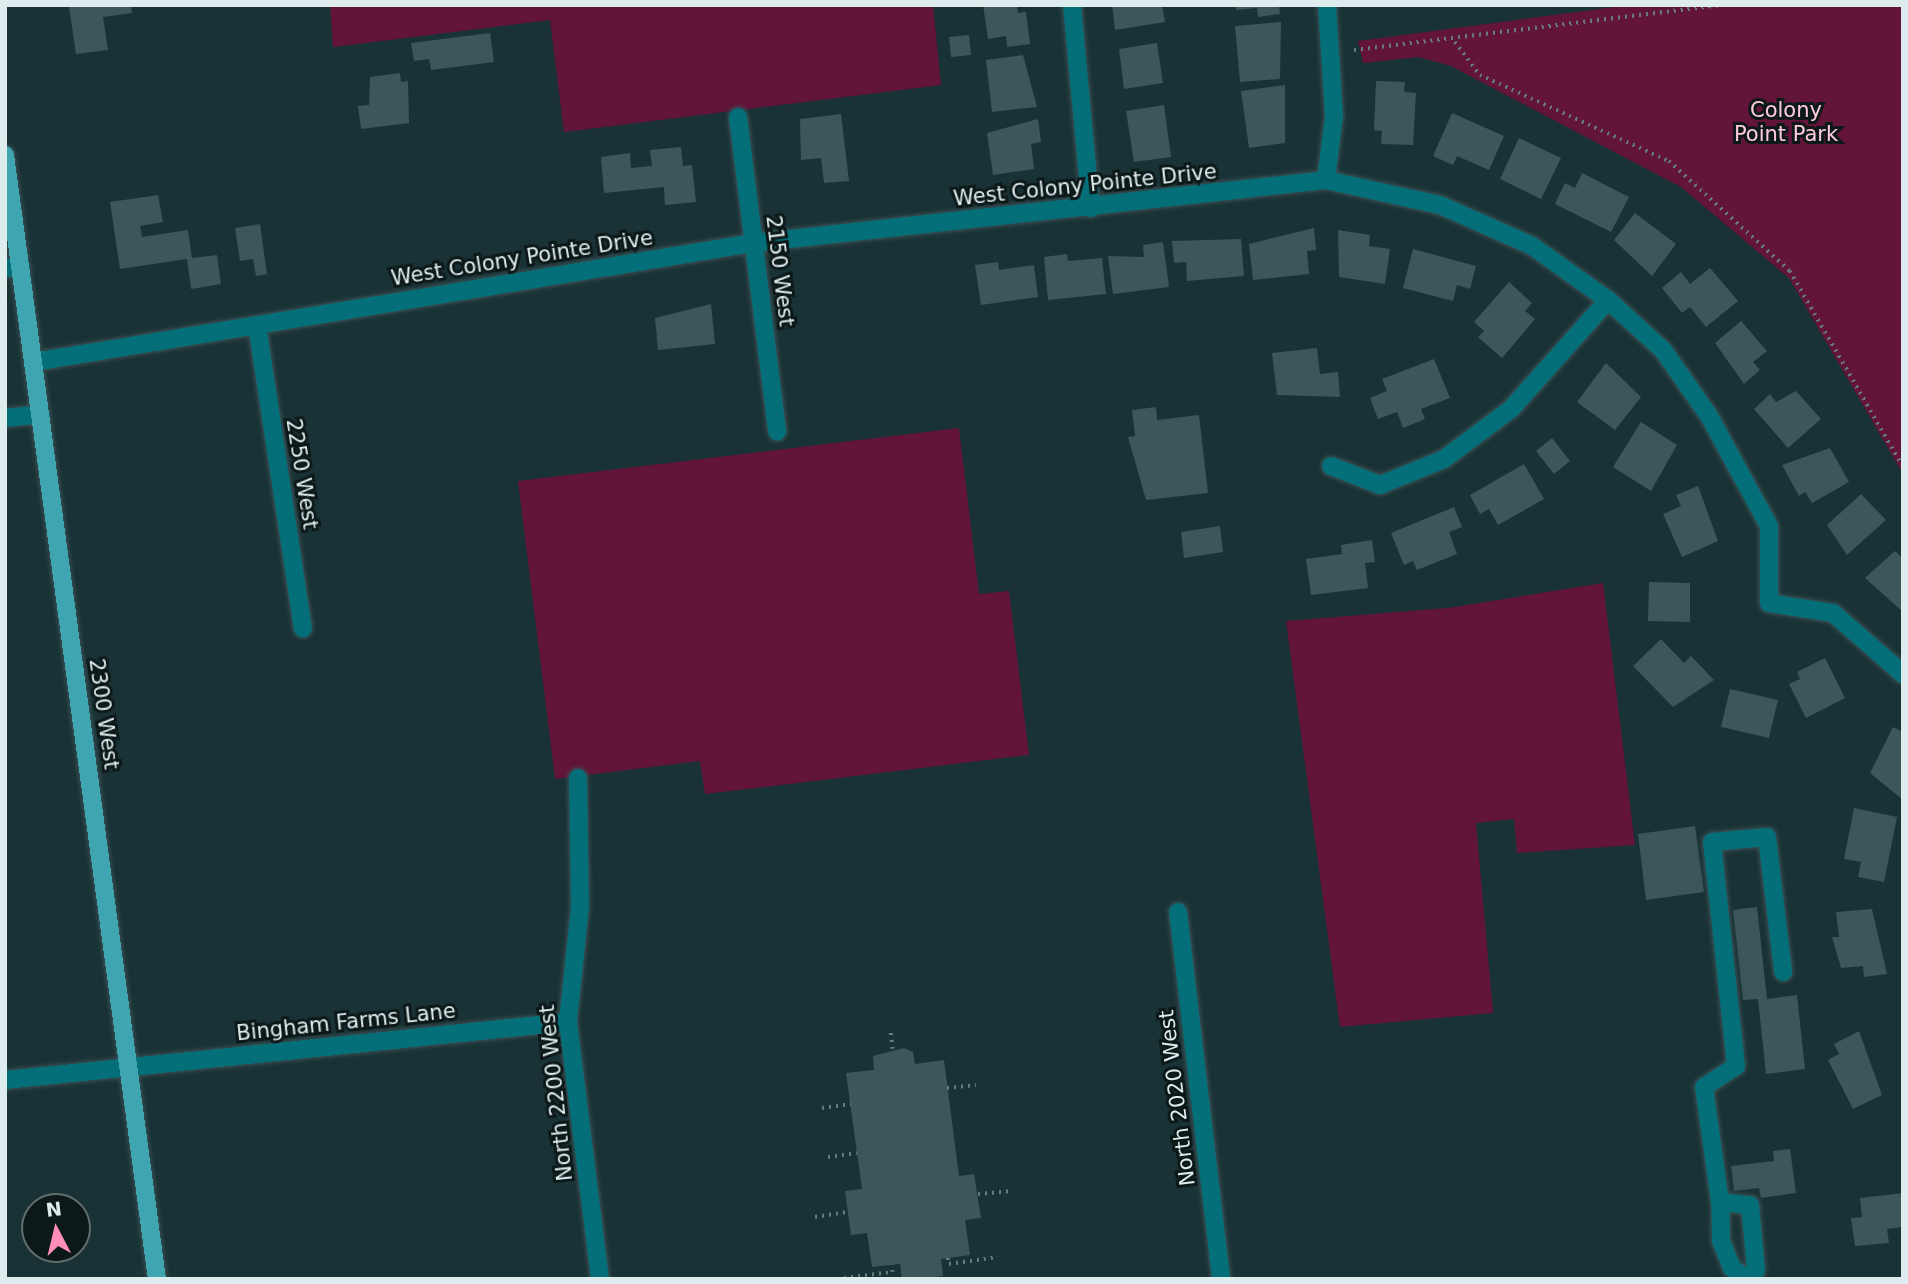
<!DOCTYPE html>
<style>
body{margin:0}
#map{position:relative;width:1908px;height:1284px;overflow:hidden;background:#193235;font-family:"DejaVu Sans",sans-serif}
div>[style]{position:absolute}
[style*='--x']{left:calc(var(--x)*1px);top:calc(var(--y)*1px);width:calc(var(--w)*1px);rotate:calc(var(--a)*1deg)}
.green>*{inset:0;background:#621439}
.building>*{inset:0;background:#3c5659}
.path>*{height:3.5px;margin-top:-1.75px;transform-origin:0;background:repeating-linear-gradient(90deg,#677b7e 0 2px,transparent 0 7px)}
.roads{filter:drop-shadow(0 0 2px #395053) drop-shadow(0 0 2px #395053)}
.minor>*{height:18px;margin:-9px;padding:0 9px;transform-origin:9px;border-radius:9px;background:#056f79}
.major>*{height:18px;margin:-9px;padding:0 9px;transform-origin:9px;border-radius:9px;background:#3fa6b1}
span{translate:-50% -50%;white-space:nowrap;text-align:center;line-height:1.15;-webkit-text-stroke:6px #0d1819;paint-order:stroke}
.park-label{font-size:21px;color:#fecbdc}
.street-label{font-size:21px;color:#deecee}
.frame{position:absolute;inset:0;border:7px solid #deecee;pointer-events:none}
.north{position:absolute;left:21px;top:1193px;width:70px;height:70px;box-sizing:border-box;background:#0d1819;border:2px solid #616d6e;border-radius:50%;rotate:353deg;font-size:19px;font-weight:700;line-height:28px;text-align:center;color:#deecee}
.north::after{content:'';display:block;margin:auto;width:24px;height:32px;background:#ff8eba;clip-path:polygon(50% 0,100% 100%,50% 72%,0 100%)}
</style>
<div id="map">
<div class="green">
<i style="clip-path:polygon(330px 5px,933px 5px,941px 85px,564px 132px,550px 20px,333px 47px)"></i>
<i style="clip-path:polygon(1629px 5px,1903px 5px,1903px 474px,1789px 278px,1681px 187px,1451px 66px,1418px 57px,1363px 63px,1358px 41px)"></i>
<i style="clip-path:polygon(959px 428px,979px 594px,1009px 591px,1029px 755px,705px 794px,700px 761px,555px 779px,518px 481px)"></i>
<i style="clip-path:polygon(1603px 583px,1635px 845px,1517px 853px,1514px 819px,1476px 823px,1493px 1013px,1340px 1027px,1286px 621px,1448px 608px)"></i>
</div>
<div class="building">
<i style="clip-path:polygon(62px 5px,131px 5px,132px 13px,103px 17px,108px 50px,76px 54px,69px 7px)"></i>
<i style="clip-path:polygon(983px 5px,1017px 5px,1018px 13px,1026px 12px,1030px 44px,1007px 47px,1006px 36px,988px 39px)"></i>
<i style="clip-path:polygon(1112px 5px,1162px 5px,1165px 22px,1115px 30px)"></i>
<i style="clip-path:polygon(1235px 5px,1279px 5px,1280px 14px,1258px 17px,1257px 8px,1236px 10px)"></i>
<i style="clip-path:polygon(1281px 22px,1280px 79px,1240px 82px,1235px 26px)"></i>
<i style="clip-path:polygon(490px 33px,494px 62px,431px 70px,429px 59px,414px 61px,411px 43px)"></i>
<i style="clip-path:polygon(969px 35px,971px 55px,951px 57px,949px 37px)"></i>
<i style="clip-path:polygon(1157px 43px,1163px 83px,1124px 89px,1119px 49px)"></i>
<i style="clip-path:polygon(1023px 55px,1037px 107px,992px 112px,986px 60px)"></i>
<i style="clip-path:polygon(400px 73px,401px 82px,408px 81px,409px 123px,361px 129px,358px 106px,369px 105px,370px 77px)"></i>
<i style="clip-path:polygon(1376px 81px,1405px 82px,1404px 92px,1416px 93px,1413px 145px,1381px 144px,1382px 131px,1374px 130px)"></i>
<i style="clip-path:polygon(1285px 85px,1285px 143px,1249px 148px,1241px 91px)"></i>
<i style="clip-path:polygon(1164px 105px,1171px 157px,1134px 162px,1126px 111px)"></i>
<i style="clip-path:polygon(1452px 113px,1504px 136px,1489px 170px,1457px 156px,1453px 165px,1433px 156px)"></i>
<i style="clip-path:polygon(841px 114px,849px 181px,824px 183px,821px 158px,801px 160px,800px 119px)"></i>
<i style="clip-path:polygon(1038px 119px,1041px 142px,1031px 144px,1034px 169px,993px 175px,987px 133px)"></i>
<i style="clip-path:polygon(1519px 138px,1561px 158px,1541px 199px,1500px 179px)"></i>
<i style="clip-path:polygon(681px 147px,683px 166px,692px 165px,696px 202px,665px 205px,664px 187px,604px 193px,601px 157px,630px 153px,631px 168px,652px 166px,650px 150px)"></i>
<i style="clip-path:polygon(1582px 173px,1629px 197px,1611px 232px,1555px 204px,1565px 183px,1575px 188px)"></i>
<i style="clip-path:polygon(158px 195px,163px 222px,140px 226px,142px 237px,188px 230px,192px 258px,217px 255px,221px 284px,191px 289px,187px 259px,120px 269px,110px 202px)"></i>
<i style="clip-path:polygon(1635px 213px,1676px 244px,1652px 276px,1614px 240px)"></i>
<i style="clip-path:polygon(260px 224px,267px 274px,256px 276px,253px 259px,240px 261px,235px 228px)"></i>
<i style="clip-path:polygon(1314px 228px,1316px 250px,1307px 251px,1309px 274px,1253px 280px,1249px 244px)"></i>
<i style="clip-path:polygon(1338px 230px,1370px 235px,1369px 246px,1390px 249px,1385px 284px,1339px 277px)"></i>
<i style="clip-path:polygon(1241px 239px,1244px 276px,1187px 281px,1186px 262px,1174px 263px,1172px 241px)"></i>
<i style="clip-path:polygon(1163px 242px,1169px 287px,1113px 294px,1108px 256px,1144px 257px,1143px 245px)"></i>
<i style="clip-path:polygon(1413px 249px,1476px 266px,1470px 289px,1457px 285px,1453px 301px,1403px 288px)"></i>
<i style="clip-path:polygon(1067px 254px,1068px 261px,1102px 258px,1106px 294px,1048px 300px,1044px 257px)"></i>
<i style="clip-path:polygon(998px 262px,999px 270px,1034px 265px,1038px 297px,981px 305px,975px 265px)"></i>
<i style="clip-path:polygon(1710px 268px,1738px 301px,1706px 327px,1690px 307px,1682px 313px,1662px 288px,1681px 272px,1690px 284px)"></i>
<i style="clip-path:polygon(1509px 282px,1532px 303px,1525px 311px,1535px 319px,1502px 358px,1478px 337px,1484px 331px,1474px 322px)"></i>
<i style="clip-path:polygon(711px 304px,715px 344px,658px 350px,655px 318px)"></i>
<i style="clip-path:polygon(1741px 321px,1767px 351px,1753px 362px,1760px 370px,1744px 384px,1715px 343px)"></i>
<i style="clip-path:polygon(1317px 348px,1320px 374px,1338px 372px,1340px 397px,1277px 395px,1272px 353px)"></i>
<i style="clip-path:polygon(1434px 359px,1450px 398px,1421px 409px,1425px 419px,1403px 428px,1397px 412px,1378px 419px,1370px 398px,1387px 391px,1382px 379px)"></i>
<i style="clip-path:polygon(1606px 363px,1641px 397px,1615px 430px,1577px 402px)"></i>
<i style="clip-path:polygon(1796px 391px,1821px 419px,1788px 448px,1754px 409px,1770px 394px,1776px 402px)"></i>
<i style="clip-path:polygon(1156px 407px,1157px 420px,1199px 415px,1208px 493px,1146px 500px,1128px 437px,1135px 436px,1132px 410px)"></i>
<i style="clip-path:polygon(1641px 422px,1677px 445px,1651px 491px,1613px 467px)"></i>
<i style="clip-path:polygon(1552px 438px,1570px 461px,1554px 474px,1536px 451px)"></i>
<i style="clip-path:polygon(1830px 448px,1849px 482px,1812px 503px,1805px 492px,1799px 496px,1782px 465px)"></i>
<i style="clip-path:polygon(1524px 464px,1544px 499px,1498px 525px,1489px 509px,1480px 514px,1470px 495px)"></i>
<i style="clip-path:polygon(1698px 486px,1718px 541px,1682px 557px,1663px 514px,1681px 506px,1676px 495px)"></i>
<i style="clip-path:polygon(1861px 494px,1886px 520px,1847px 555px,1827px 525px)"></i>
<i style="clip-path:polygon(1454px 507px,1462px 527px,1449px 532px,1457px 554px,1417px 570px,1413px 561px,1404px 565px,1391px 533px)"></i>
<i style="clip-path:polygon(1220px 526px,1223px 552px,1184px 558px,1181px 532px)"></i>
<i style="clip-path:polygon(1372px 540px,1375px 562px,1365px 563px,1368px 588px,1311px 595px,1306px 559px,1342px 554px,1341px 545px)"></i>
<i style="clip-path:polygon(1895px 551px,1903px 559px,1903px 612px,1865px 578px)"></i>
<i style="clip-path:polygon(1649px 582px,1690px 583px,1690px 622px,1648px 621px)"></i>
<i style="clip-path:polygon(1661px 639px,1684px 663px,1691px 656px,1714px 680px,1673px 707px,1633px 666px)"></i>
<i style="clip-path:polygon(1825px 658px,1845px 698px,1806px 718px,1789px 684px,1800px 679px,1797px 672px)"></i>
<i style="clip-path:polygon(1730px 689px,1778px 700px,1769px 738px,1721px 727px)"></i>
<i style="clip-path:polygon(1893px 727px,1903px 732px,1903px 800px,1870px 773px)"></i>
<i style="clip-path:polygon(1854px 808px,1897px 817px,1884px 882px,1858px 877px,1861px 862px,1844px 859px)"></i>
<i style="clip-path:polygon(1695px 826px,1704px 892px,1646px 900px,1638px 834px)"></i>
<i style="clip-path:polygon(1757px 907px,1767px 999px,1797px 995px,1805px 1069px,1766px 1074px,1758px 999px,1743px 1000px,1733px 910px)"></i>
<i style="clip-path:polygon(1872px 909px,1887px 974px,1864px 977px,1863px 966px,1841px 968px,1832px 937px,1839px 937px,1836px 912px)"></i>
<i style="clip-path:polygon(1859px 1031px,1882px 1095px,1853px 1109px,1828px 1060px,1839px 1054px,1834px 1044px)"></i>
<i style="clip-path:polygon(904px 1048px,913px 1052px,915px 1064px,944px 1060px,959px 1176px,974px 1174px,981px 1218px,965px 1220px,970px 1255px,941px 1259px,943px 1276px,922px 1279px,902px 1279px,900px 1264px,872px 1267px,867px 1233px,851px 1235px,845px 1191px,862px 1189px,846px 1073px,874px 1070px,873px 1056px)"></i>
<i style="clip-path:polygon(1790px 1149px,1796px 1193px,1761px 1198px,1759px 1188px,1734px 1191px,1731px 1166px,1774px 1161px,1773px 1151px)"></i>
<i style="clip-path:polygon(1903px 1193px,1903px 1227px,1887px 1229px,1889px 1243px,1855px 1246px,1851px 1218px,1862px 1217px,1860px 1198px)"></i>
</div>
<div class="path">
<i style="--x:1455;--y:42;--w:41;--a:52.9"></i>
<i style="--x:1480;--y:75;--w:208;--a:24.5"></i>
<i style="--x:1669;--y:161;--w:164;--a:42.3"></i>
<i style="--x:1790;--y:271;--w:226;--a:60"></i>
<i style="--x:1354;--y:50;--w:372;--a:-7"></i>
<i style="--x:891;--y:1033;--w:16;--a:83"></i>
<i style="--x:947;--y:1088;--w:29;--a:-6"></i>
<i style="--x:822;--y:1108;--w:29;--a:-8"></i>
<i style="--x:828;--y:1157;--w:29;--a:-8"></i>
<i style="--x:978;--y:1194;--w:34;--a:-5"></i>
<i style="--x:815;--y:1217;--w:33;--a:-9"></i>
<i style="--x:948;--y:1258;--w:6;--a:81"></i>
<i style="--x:949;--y:1264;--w:49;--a:-8.1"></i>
<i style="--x:844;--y:1278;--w:48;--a:-7.1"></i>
<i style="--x:892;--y:1272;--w:7;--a:-90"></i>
</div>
<div class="roads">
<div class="minor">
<i style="--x:1072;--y:5;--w:204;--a:84.7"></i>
<i style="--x:738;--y:117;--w:317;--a:82.9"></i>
<i style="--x:1326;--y:180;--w:64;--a:-82.9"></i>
<i style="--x:1334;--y:116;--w:111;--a:-93.6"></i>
<i style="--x:5;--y:268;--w:16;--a:-4"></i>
<i style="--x:257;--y:325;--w:307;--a:81.4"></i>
<i style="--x:34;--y:362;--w:729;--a:-9.4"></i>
<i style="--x:753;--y:243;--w:576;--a:-6.27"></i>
<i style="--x:1326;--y:180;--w:117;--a:12.4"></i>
<i style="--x:1440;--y:205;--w:101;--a:24"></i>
<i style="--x:1532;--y:246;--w:93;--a:35.4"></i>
<i style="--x:1608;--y:300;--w:74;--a:42.3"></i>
<i style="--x:1663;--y:350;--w:80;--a:55.1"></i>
<i style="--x:1709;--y:416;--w:125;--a:61.4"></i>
<i style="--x:1769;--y:526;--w:77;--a:90"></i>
<i style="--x:1769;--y:603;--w:65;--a:8.9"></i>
<i style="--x:1833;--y:613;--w:93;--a:41.1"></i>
<i style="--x:5;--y:418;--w:36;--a:-6"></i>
<i style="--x:1331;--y:466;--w:53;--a:21.2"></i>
<i style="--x:1380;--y:485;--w:69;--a:-22.1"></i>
<i style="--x:1444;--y:459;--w:84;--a:-36.7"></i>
<i style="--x:1511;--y:409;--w:146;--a:-48.3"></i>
<i style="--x:578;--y:778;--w:129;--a:89.1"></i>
<i style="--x:580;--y:907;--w:116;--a:96"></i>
<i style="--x:568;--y:1022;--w:259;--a:82.9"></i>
<i style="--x:1178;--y:912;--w:370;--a:83.3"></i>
<i style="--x:5;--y:1080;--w:566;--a:-5.88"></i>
<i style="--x:1720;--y:1202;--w:116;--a:-97.9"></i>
<i style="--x:1704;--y:1087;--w:38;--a:-33"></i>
<i style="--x:1736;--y:1066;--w:225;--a:-96.1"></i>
<i style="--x:1712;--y:842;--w:55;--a:-5.2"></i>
<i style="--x:1767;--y:837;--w:136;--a:83.2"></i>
<i style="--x:1747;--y:1279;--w:19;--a:-144"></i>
<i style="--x:1732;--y:1268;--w:29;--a:-112"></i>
<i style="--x:1721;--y:1241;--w:39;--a:-91"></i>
<i style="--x:1720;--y:1202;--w:30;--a:6"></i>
<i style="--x:1750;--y:1205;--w:65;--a:84.7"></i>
<i style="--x:1756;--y:1270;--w:11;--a:124"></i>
</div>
<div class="major">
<i style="--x:5;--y:155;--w:1134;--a:82.3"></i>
</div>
</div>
<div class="park-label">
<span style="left:1786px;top:122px">Colony<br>Point Park</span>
</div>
<div class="street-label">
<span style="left:1085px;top:185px;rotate:-6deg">West Colony Pointe Drive</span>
<span style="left:522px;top:258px;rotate:-9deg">West Colony Pointe Drive</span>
<span style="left:780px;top:271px;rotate:83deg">2150 West</span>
<span style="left:302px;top:474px;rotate:81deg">2250 West</span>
<span style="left:104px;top:714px;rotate:82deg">2300 West</span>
<span style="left:346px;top:1022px;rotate:-6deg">Bingham Farms Lane</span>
<span style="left:556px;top:1093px;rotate:-96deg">North 2200 West</span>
<span style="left:1177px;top:1098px;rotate:-97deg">North 2020 West</span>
</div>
<div class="frame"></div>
<div class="north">N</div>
</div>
